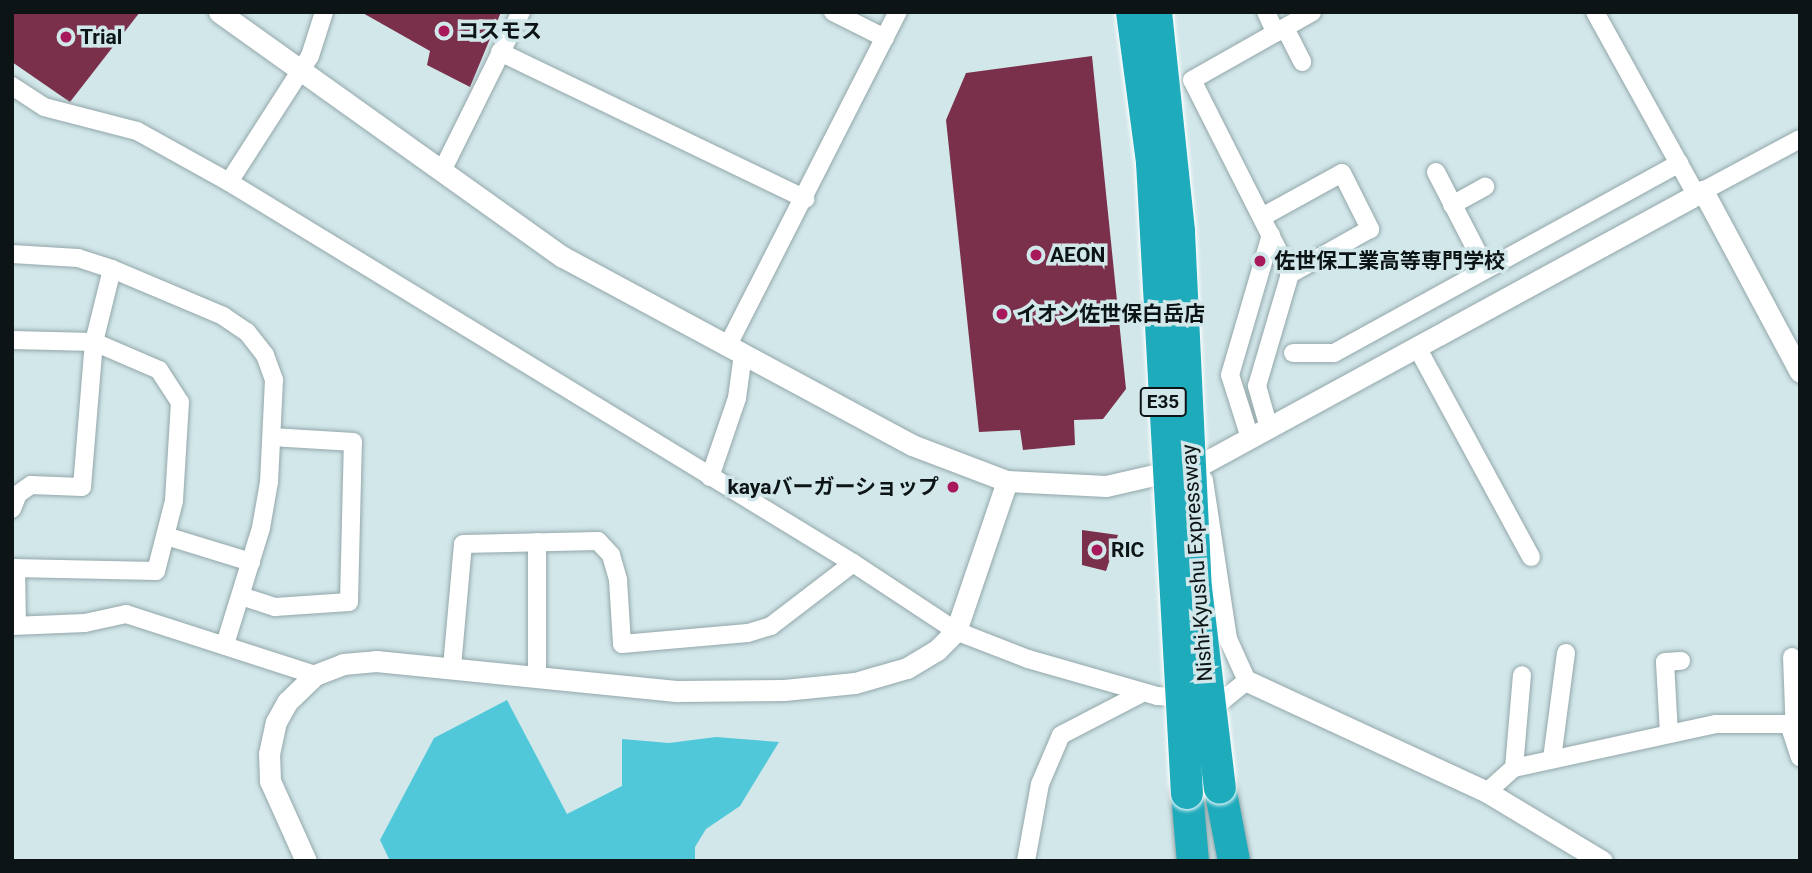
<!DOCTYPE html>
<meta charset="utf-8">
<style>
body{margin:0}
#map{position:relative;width:1812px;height:873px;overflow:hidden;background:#d2e7ea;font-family:Roboto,"Noto Sans JP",sans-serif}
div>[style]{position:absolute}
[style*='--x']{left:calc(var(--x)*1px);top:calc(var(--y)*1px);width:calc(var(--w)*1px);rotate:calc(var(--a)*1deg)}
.forest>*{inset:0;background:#51c8d9}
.building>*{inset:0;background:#7a304b}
.roads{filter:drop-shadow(0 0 2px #93a7aa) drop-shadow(0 0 2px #93a7aa)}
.minor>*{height:18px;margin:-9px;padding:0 9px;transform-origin:9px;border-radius:9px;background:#fff}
.tertiary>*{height:21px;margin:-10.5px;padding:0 10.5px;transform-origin:10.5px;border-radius:10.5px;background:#fff}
.motorway>*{height:32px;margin:-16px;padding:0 16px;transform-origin:16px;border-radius:16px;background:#1eabbc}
.bridges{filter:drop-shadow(0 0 2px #fff) drop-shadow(0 0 2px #fff)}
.motorway-bridge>*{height:32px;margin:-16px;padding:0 16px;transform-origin:16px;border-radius:16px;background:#1eabbc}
.dots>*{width:19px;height:19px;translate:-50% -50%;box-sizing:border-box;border:4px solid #d2e7ea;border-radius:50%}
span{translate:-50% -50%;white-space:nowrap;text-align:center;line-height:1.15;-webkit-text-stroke:7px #d2e7ea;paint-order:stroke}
.shield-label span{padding:2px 5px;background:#d2e7ea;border:2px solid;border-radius:5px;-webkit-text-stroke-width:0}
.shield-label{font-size:19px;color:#0c1415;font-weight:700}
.poi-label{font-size:21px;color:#0c1415;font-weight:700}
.left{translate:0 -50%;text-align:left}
.right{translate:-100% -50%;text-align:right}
.street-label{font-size:21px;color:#0c1415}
.frame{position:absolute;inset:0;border:14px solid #0c1415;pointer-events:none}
</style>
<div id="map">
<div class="forest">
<i style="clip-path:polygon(507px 700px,567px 814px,622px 786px,622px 739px,669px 743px,716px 737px,779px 742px,740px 806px,706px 829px,695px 847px,695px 861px,390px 861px,380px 840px,434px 738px)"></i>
</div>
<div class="building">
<i style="clip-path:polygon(12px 12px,140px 12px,70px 102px,12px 62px)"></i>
<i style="clip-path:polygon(361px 12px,501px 12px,470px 87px,427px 65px,430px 51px)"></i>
<i style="clip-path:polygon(1092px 56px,1126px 389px,1103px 419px,1074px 420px,1075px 445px,1023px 450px,1020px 430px,979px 432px,946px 120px,966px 73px)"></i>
<i style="clip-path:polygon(1082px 530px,1118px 535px,1106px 571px,1082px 565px)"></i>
</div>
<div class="roads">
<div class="minor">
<i style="--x:833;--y:12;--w:58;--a:26.6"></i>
<i style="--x:1266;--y:12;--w:23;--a:65"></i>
<i style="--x:1595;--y:12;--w:208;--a:61"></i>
<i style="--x:1285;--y:28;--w:38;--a:63"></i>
<i style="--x:500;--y:52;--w:339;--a:25.7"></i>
<i style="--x:12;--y:86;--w:38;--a:33"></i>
<i style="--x:44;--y:107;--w:96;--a:14.5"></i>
<i style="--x:137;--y:131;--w:105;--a:29"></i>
<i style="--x:229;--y:182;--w:731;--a:31.41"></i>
<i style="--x:853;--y:563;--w:123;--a:33.4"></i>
<i style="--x:956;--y:631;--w:77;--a:21.3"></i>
<i style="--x:1028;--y:659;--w:134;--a:16"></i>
<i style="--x:1157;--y:696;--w:65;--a:4.4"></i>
<i style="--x:1222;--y:701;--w:32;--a:-39"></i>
<i style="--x:1247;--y:681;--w:46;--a:-114.3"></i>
<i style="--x:1228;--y:639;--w:161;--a:-98.6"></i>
<i style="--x:442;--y:171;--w:178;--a:-63.6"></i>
<i style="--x:1436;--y:172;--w:109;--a:62.7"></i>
<i style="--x:229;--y:182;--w:150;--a:-57.3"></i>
<i style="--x:310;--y:56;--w:46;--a:-72.3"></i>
<i style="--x:1703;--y:191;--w:110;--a:-28.2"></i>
<i style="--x:1452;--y:205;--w:38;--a:-29"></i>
<i style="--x:1262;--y:217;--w:91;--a:-28.8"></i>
<i style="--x:1342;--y:173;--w:63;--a:63.4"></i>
<i style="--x:1370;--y:229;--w:92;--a:150.6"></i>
<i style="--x:12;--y:254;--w:66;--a:3.5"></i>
<i style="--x:78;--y:258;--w:36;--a:18"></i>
<i style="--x:112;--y:269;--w:121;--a:22.9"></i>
<i style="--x:223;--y:316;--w:29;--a:34"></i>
<i style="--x:247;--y:332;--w:29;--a:52"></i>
<i style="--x:265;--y:355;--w:27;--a:70"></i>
<i style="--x:274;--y:380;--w:102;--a:92.8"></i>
<i style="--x:269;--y:482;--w:47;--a:99.9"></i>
<i style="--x:261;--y:528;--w:121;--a:107.2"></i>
<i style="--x:12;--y:340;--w:82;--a:1.4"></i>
<i style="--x:94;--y:342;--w:71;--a:23.3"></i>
<i style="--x:159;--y:370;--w:38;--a:57"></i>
<i style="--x:180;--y:402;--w:99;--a:93.5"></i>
<i style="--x:174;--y:501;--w:72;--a:104.4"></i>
<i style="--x:156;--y:571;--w:144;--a:-178.8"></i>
<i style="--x:727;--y:347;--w:376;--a:-63"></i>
<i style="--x:1417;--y:347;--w:239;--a:61.5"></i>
<i style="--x:1293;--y:353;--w:41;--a:0"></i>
<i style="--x:1334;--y:353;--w:394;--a:-28.8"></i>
<i style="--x:1269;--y:428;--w:44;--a:-105.9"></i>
<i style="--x:1257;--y:386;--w:117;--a:-73.6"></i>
<i style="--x:1290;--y:274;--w:217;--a:-116.8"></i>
<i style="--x:1192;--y:80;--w:138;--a:-29.5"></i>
<i style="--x:1250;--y:438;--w:66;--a:-107.6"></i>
<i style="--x:1230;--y:375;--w:146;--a:-73.7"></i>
<i style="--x:710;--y:477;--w:83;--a:-71.1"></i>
<i style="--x:737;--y:398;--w:44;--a:-82.2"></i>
<i style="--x:12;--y:509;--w:16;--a:-68"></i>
<i style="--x:18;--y:494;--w:16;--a:-35"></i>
<i style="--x:31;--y:485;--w:51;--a:2.2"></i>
<i style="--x:82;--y:487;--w:145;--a:-85.3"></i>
<i style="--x:94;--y:342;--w:75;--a:-76.1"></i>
<i style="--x:166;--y:536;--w:89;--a:17"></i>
<i style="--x:537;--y:542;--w:133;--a:90"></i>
<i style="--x:16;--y:568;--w:57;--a:89"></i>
<i style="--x:241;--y:596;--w:36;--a:18"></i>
<i style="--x:275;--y:607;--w:74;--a:-3.9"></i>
<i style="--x:349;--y:602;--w:160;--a:-88.6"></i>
<i style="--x:353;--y:442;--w:81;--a:-176.5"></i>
<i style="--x:12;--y:626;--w:73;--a:-2.4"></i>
<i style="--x:85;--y:623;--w:42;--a:-12.4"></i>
<i style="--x:126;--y:614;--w:199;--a:17.9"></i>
<i style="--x:1792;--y:657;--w:77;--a:87.8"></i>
<i style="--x:452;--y:667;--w:123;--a:-84.9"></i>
<i style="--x:463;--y:544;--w:135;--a:-1.3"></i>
<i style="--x:598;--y:541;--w:19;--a:47"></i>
<i style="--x:611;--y:555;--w:26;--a:74"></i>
<i style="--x:618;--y:580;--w:64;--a:86.4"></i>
<i style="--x:622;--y:644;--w:126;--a:-5"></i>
<i style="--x:748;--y:633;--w:24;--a:-17"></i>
<i style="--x:771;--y:626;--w:103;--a:-37.5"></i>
<i style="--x:1669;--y:734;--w:72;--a:-93.2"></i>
<i style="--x:1665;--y:662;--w:16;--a:-4"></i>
<i style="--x:1552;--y:759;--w:107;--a:-82.5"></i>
<i style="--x:1514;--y:768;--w:93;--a:-85.1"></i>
<i style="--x:1487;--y:792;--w:36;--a:-42"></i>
<i style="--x:1514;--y:768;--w:207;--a:-12.3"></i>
<i style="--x:1716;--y:724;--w:73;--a:0"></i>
<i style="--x:1789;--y:724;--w:35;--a:72"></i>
<i style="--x:1026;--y:861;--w:78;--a:-79.7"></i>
<i style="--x:1040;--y:784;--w:53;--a:-66.8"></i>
<i style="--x:1061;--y:735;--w:91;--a:-27.4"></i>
</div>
<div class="tertiary">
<i style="--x:219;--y:12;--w:422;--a:35.5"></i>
<i style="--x:563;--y:257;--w:396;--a:28.3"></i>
<i style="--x:912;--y:445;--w:102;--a:20.8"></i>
<i style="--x:1007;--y:481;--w:99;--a:2.9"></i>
<i style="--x:1106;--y:486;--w:98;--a:-12.9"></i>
<i style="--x:1202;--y:464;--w:571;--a:-28.59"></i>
<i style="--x:1703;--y:191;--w:205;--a:61.8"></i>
<i style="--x:1247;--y:681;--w:264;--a:24.8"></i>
<i style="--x:1487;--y:792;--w:134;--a:31"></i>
<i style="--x:306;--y:861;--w:88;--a:-114.2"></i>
<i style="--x:270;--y:781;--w:27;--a:-92"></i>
<i style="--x:269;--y:754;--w:33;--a:-78"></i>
<i style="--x:276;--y:722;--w:23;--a:-61"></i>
<i style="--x:287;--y:702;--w:39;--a:-44"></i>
<i style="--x:315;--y:675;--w:30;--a:-21"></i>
<i style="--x:343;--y:664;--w:33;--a:-5"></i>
<i style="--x:376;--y:661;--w:304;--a:5.7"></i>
<i style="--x:679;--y:691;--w:105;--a:-0.5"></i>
<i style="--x:784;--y:690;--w:71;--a:-5.6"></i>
<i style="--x:855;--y:683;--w:54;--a:-16.1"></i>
<i style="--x:907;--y:668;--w:35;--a:-31"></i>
<i style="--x:937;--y:650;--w:27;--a:-45"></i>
<i style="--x:956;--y:631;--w:158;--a:-71.2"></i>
</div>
<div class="motorway">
<i style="--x:1220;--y:788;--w:74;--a:79.1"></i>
<i style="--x:1187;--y:793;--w:68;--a:85"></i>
</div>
</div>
<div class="bridges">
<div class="motorway-bridge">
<i style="--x:1132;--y:12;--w:151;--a:82.4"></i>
<i style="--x:1152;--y:162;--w:632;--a:86.83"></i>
<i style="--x:1156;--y:12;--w:221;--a:84"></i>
<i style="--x:1179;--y:232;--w:356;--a:87.3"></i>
<i style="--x:1196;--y:588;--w:201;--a:83.2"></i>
</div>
</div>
<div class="dots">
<i style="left:444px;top:31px;background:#a7195a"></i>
<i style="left:66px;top:37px;background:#a7195a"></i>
<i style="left:1036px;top:255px;background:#a7195a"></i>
<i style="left:1260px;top:261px;background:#a7195a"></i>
<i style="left:1002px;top:314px;background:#a7195a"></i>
<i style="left:953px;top:487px;background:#a7195a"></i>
<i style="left:1097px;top:550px;background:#a7195a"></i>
</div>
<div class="shield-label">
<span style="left:1163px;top:402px">E35</span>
</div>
<div class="poi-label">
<span class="left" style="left:458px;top:31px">コスモス</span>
<span class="left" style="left:80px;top:37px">Trial</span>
<span class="left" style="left:1050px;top:255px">AEON</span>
<span class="left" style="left:1274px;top:261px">佐世保工業高等専門学校</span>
<span class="left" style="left:1016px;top:314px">イオン佐世保白岳店</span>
<span class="right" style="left:939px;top:487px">kayaバーガーショップ</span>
<span class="left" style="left:1111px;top:550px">RIC</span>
</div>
<div class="street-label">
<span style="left:1197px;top:563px;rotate:-94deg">Nishi-Kyushu Expressway</span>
</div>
<div class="frame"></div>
</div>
